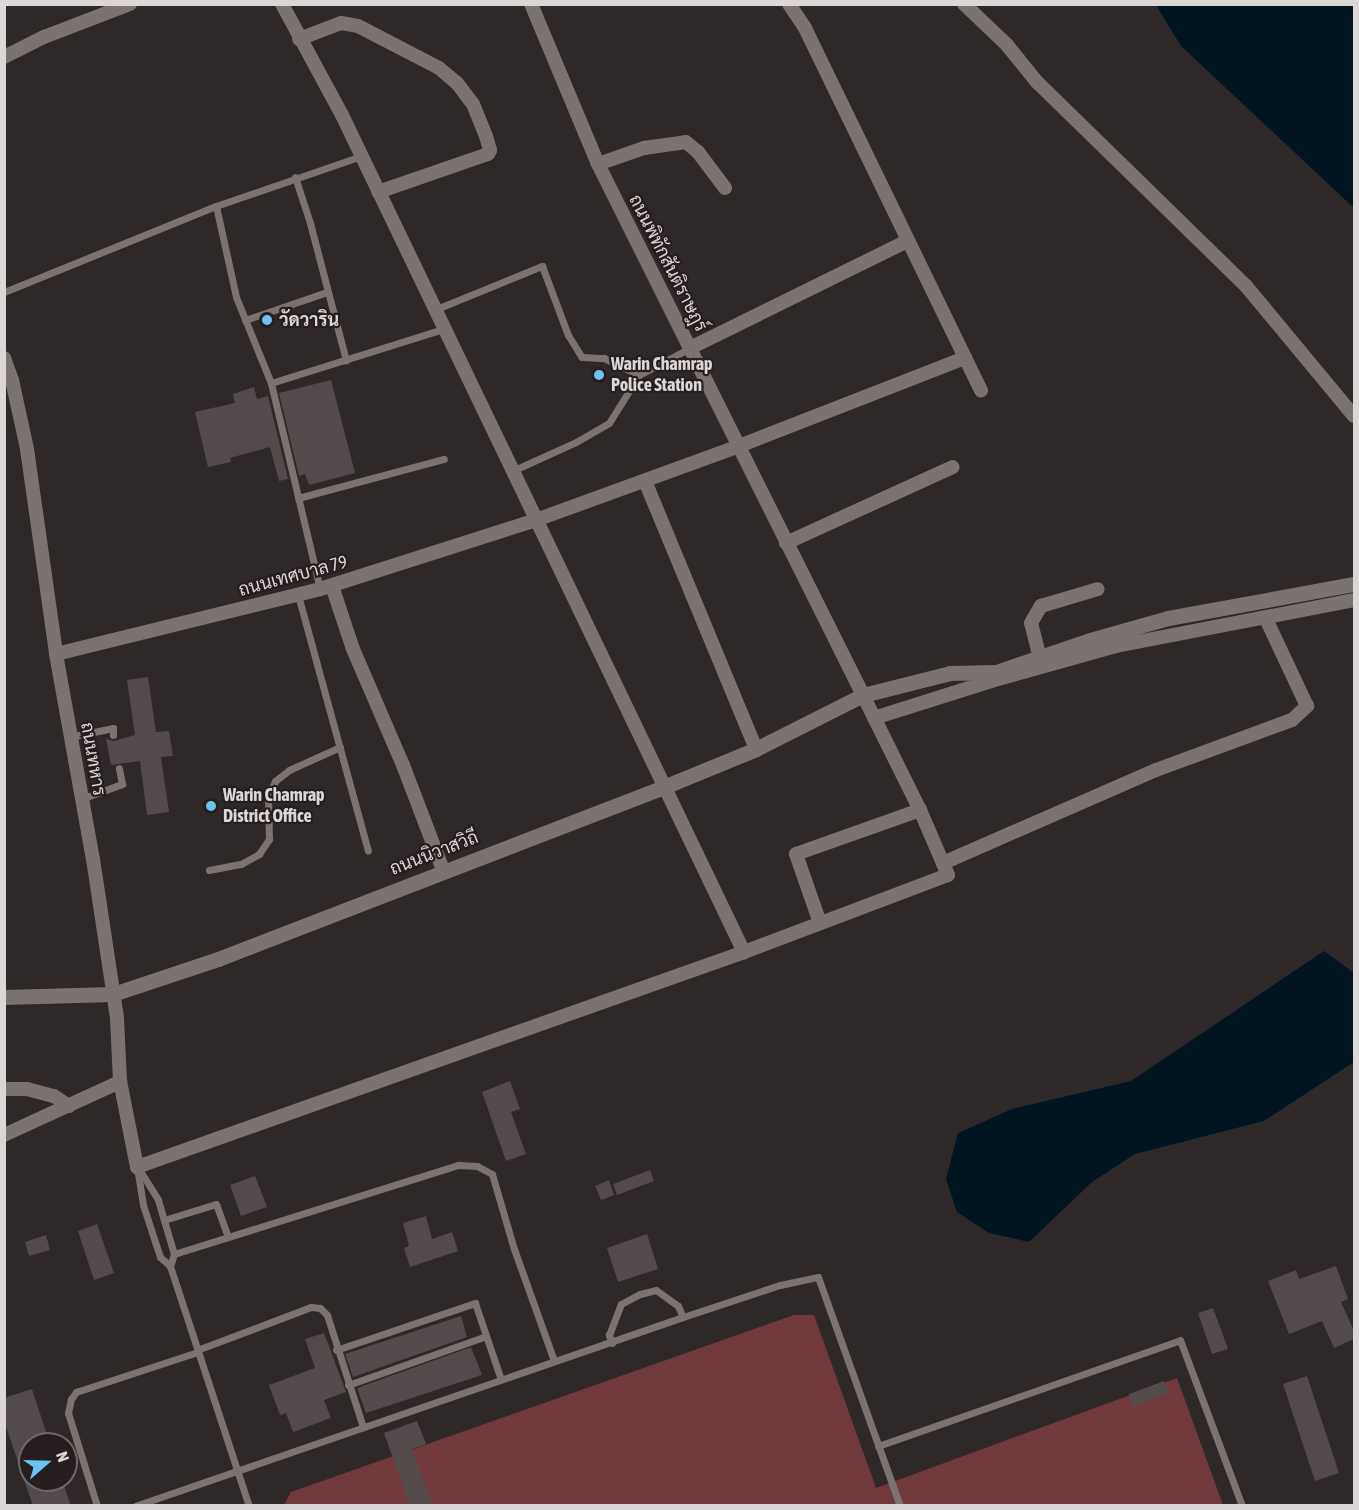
<!DOCTYPE html>
<meta charset="utf-8">
<style>
body{margin:0}
#map{position:relative;width:1359px;height:1510px;overflow:hidden;background:#2f2828;font-family:"Asap Condensed",Sarabun,sans-serif}
div>[style]{position:absolute}
[style*='--x']{left:calc(var(--x)*1px);top:calc(var(--y)*1px);width:calc(var(--w)*1px);rotate:calc(var(--a)*1deg)}
.green>*{inset:0;background:#72393d}
.water>*{inset:0;background:#011520}
.building>*{inset:0;background:#534b4b}
.lane>*{height:7px;margin:-3.5px;padding:0 3.5px;transform-origin:3.5px;border-radius:3.5px;background:#7b7272}
.street>*{height:14px;margin:-7px;padding:0 7px;transform-origin:7px;border-radius:7px;background:#7b7272}
.secondary>*{height:15px;margin:-7.5px;padding:0 7.5px;transform-origin:7.5px;border-radius:7.5px;background:#7b7272}
.dots>*{width:16px;height:16px;translate:-50% -50%;box-sizing:border-box;border:3px solid #261e1e;border-radius:50%}
span{translate:-50% -50%;white-space:nowrap;text-align:center;line-height:1.15;-webkit-text-stroke:4.5px #261e1e;paint-order:stroke}
.street-label{font-size:18px;color:#dcd7d7}
.poi-label{font-size:18px;color:#dcd7d7;font-weight:700}
.left{translate:0 -50%;text-align:left}
.frame{position:absolute;inset:0;border:6px solid #dcd7d7;pointer-events:none}
.north{position:absolute;left:18px;top:1432px;width:60px;height:60px;box-sizing:border-box;background:#261e1e;border:2px solid #6f6868;border-radius:50%;rotate:70deg;font-size:16px;font-weight:700;line-height:24px;text-align:center;color:#dcd7d7}
.north::after{content:'';display:block;margin:auto;width:21px;height:27px;background:#6cc3f2;clip-path:polygon(50% 0,100% 100%,50% 72%,0 100%)}
</style>
<div id="map">
<div class="green">
<i style="clip-path:polygon(794px 1315px,814px 1315px,876px 1488px,1177px 1378px,1223px 1505px,283px 1506px,291px 1492px)"></i>
</div>
<div class="water">
<i style="clip-path:polygon(1156px 5px,1354px 5px,1354px 208px,1181px 46px)"></i>
<i style="clip-path:polygon(1324px 951px,1354px 973px,1354px 1062px,1264px 1121px,1135px 1154px,1092px 1182px,1029px 1242px,989px 1233px,957px 1212px,946px 1179px,958px 1133px,1012px 1109px,1131px 1081px)"></i>
</div>
<div class="building">
<i style="clip-path:polygon(331px 380px,355px 473px,309px 485px,305px 474px,299px 476px,279px 393px)"></i>
<i style="clip-path:polygon(254px 387px,257px 399px,268px 396px,288px 479px,279px 481px,270px 447px,230px 458px,231px 462px,208px 467px,195px 412px,235px 403px,233px 394px)"></i>
<i style="clip-path:polygon(148px 677px,156px 732px,169px 731px,173px 756px,161px 757px,169px 812px,147px 815px,140px 761px,111px 765px,106px 739px,114px 741px,135px 735px,127px 680px)"></i>
<i style="clip-path:polygon(510px 1081px,520px 1109px,511px 1112px,526px 1154px,506px 1161px,482px 1092px)"></i>
<i style="clip-path:polygon(650px 1170px,654px 1181px,617px 1195px,613px 1184px)"></i>
<i style="clip-path:polygon(255px 1176px,267px 1207px,241px 1216px,230px 1185px)"></i>
<i style="clip-path:polygon(609px 1180px,614px 1195px,601px 1200px,595px 1186px)"></i>
<i style="clip-path:polygon(426px 1216px,432px 1239px,452px 1232px,458px 1251px,410px 1267px,404px 1248px,409px 1246px,403px 1223px)"></i>
<i style="clip-path:polygon(97px 1224px,114px 1273px,94px 1280px,78px 1231px)"></i>
<i style="clip-path:polygon(647px 1234px,658px 1269px,618px 1282px,607px 1248px)"></i>
<i style="clip-path:polygon(46px 1235px,50px 1250px,29px 1256px,25px 1242px)"></i>
<i style="clip-path:polygon(1336px 1266px,1348px 1299px,1341px 1302px,1354px 1331px,1354px 1339px,1334px 1348px,1322px 1321px,1289px 1334px,1268px 1281px,1296px 1270px,1299px 1279px)"></i>
<i style="clip-path:polygon(1213px 1308px,1228px 1349px,1212px 1354px,1198px 1313px)"></i>
<i style="clip-path:polygon(461px 1316px,467px 1337px,353px 1377px,345px 1354px)"></i>
<i style="clip-path:polygon(324px 1333px,346px 1392px,324px 1400px,331px 1418px,293px 1432px,286px 1413px,280px 1415px,269px 1385px,315px 1368px,305px 1339px)"></i>
<i style="clip-path:polygon(471px 1347px,482px 1375px,366px 1413px,357px 1388px)"></i>
<i style="clip-path:polygon(1307px 1376px,1339px 1473px,1315px 1481px,1283px 1384px)"></i>
<i style="clip-path:polygon(1164px 1381px,1169px 1393px,1133px 1406px,1129px 1394px)"></i>
<i style="clip-path:polygon(32px 1389px,50px 1444px,30px 1444px,30px 1480px,62px 1480px,71px 1506px,33px 1506px,4px 1421px,4px 1398px)"></i>
<i style="clip-path:polygon(417px 1421px,426px 1444px,412px 1449px,433px 1506px,410px 1506px,384px 1433px)"></i>
</div>
<div class="lane">
<i style="--x:295;--y:177;--w:48;--a:71.9"></i>
<i style="--x:310;--y:223;--w:142;--a:75.3"></i>
<i style="--x:216;--y:206;--w:153;--a:-19"></i>
<i style="--x:4;--y:292;--w:229;--a:-22.1"></i>
<i style="--x:216;--y:206;--w:93;--a:77.6"></i>
<i style="--x:236;--y:297;--w:93;--a:67.9"></i>
<i style="--x:434;--y:310;--w:117;--a:-22.2"></i>
<i style="--x:542;--y:266;--w:74;--a:69.4"></i>
<i style="--x:568;--y:335;--w:26;--a:58"></i>
<i style="--x:582;--y:357;--w:22;--a:3"></i>
<i style="--x:604;--y:358;--w:39;--a:26"></i>
<i style="--x:245;--y:320;--w:87;--a:-18.9"></i>
<i style="--x:512;--y:471;--w:70;--a:-24.4"></i>
<i style="--x:576;--y:442;--w:38;--a:-30"></i>
<i style="--x:609;--y:423;--w:57;--a:-58"></i>
<i style="--x:639;--y:375;--w:58;--a:-27.9"></i>
<i style="--x:298;--y:498;--w:151;--a:-15"></i>
<i style="--x:320;--y:589;--w:212;--a:-103.4"></i>
<i style="--x:271;--y:383;--w:180;--a:-17.4"></i>
<i style="--x:298;--y:595;--w:265;--a:74.7"></i>
<i style="--x:70;--y:737;--w:44;--a:-11.8"></i>
<i style="--x:113;--y:728;--w:7;--a:90"></i>
<i style="--x:81;--y:799;--w:44;--a:-20.1"></i>
<i style="--x:122;--y:784;--w:16;--a:-101"></i>
<i style="--x:209;--y:870;--w:33;--a:-11"></i>
<i style="--x:241;--y:864;--w:21;--a:-29"></i>
<i style="--x:259;--y:854;--w:18;--a:-56"></i>
<i style="--x:269;--y:839;--w:42;--a:-91.4"></i>
<i style="--x:268;--y:797;--w:17;--a:-66"></i>
<i style="--x:275;--y:781;--w:18;--a:-38"></i>
<i style="--x:289;--y:770;--w:56;--a:-24.3"></i>
<i style="--x:137;--y:1167;--w:38;--a:81"></i>
<i style="--x:143;--y:1205;--w:55;--a:71.9"></i>
<i style="--x:160;--y:1257;--w:13;--a:42"></i>
<i style="--x:170;--y:1266;--w:253;--a:71.8"></i>
<i style="--x:139;--y:1169;--w:36;--a:58"></i>
<i style="--x:158;--y:1200;--w:56;--a:73.5"></i>
<i style="--x:174;--y:1254;--w:13;--a:108"></i>
<i style="--x:164;--y:1220;--w:54;--a:-17.1"></i>
<i style="--x:216;--y:1204;--w:35;--a:70"></i>
<i style="--x:174;--y:1254;--w:298;--a:-17.4"></i>
<i style="--x:458;--y:1165;--w:19;--a:3"></i>
<i style="--x:477;--y:1166;--w:17;--a:28"></i>
<i style="--x:492;--y:1174;--w:78;--a:73.7"></i>
<i style="--x:514;--y:1249;--w:119;--a:70.3"></i>
<i style="--x:612;--y:1343;--w:9;--a:-111"></i>
<i style="--x:609;--y:1335;--w:33;--a:-69"></i>
<i style="--x:621;--y:1304;--w:21;--a:-28"></i>
<i style="--x:640;--y:1294;--w:16;--a:-14"></i>
<i style="--x:656;--y:1290;--w:27;--a:36"></i>
<i style="--x:678;--y:1306;--w:12;--a:66"></i>
<i style="--x:197;--y:1350;--w:122;--a:-20.7"></i>
<i style="--x:311;--y:1307;--w:9;--a:6"></i>
<i style="--x:320;--y:1308;--w:10;--a:45"></i>
<i style="--x:327;--y:1315;--w:118;--a:72.2"></i>
<i style="--x:336;--y:1350;--w:147;--a:-18.7"></i>
<i style="--x:475;--y:1303;--w:81;--a:71.3"></i>
<i style="--x:348;--y:1385;--w:146;--a:-19.5"></i>
<i style="--x:878;--y:1446;--w:320;--a:-19.3"></i>
<i style="--x:1180;--y:1340;--w:177;--a:69.5"></i>
<i style="--x:97;--y:1506;--w:97;--a:-107.3"></i>
<i style="--x:68;--y:1413;--w:14;--a:-78"></i>
<i style="--x:71;--y:1399;--w:9;--a:-54"></i>
<i style="--x:76;--y:1392;--w:128;--a:-18.2"></i>
<i style="--x:135;--y:1506;--w:580;--a:-19.03"></i>
<i style="--x:683;--y:1317;--w:102;--a:-18.3"></i>
<i style="--x:780;--y:1285;--w:39;--a:-12"></i>
<i style="--x:818;--y:1277;--w:243;--a:70.3"></i>
</div>
<div class="street">
<i style="--x:282;--y:4;--w:126;--a:61.6"></i>
<i style="--x:342;--y:115;--w:929;--a:64.35"></i>
<i style="--x:789;--y:4;--w:29;--a:56"></i>
<i style="--x:805;--y:28;--w:403;--a:64.1"></i>
<i style="--x:964;--y:4;--w:59;--a:43.6"></i>
<i style="--x:1007;--y:45;--w:48;--a:51"></i>
<i style="--x:1037;--y:82;--w:292;--a:44.3"></i>
<i style="--x:1246;--y:286;--w:169;--a:50.3"></i>
<i style="--x:299;--y:39;--w:45;--a:-20.9"></i>
<i style="--x:341;--y:23;--w:17;--a:10"></i>
<i style="--x:358;--y:26;--w:91;--a:27.4"></i>
<i style="--x:439;--y:68;--w:23;--a:40"></i>
<i style="--x:457;--y:83;--w:26;--a:53"></i>
<i style="--x:473;--y:104;--w:35;--a:68"></i>
<i style="--x:486;--y:136;--w:15;--a:74"></i>
<i style="--x:490;--y:150;--w:4;--a:117"></i>
<i style="--x:488;--y:154;--w:116;--a:160.9"></i>
<i style="--x:4;--y:57;--w:45;--a:-26.6"></i>
<i style="--x:44;--y:37;--w:92;--a:-21"></i>
<i style="--x:598;--y:164;--w:49;--a:-19.2"></i>
<i style="--x:644;--y:148;--w:42;--a:-8.1"></i>
<i style="--x:686;--y:142;--w:16;--a:40"></i>
<i style="--x:698;--y:152;--w:45;--a:53.1"></i>
<i style="--x:690;--y:348;--w:242;--a:-26.2"></i>
<i style="--x:4;--y:358;--w:23;--a:70"></i>
<i style="--x:12;--y:380;--w:71;--a:77.7"></i>
<i style="--x:27;--y:449;--w:207;--a:81.9"></i>
<i style="--x:56;--y:654;--w:208;--a:79.8"></i>
<i style="--x:93;--y:859;--w:161;--a:81.4"></i>
<i style="--x:117;--y:1018;--w:63;--a:87.3"></i>
<i style="--x:120;--y:1081;--w:88;--a:78.8"></i>
<i style="--x:137;--y:1167;--w:644;--a:-19.5"></i>
<i style="--x:744;--y:952;--w:218;--a:-20.7"></i>
<i style="--x:948;--y:875;--w:71;--a:-113.3"></i>
<i style="--x:920;--y:810;--w:128;--a:-116.4"></i>
<i style="--x:863;--y:695;--w:593;--a:-116.52"></i>
<i style="--x:598;--y:164;--w:173;--a:-112.7"></i>
<i style="--x:645;--y:481;--w:290;--a:67.5"></i>
<i style="--x:786;--y:543;--w:183;--a:-24.5"></i>
<i style="--x:332;--y:586;--w:66;--a:71.6"></i>
<i style="--x:353;--y:649;--w:126;--a:66.7"></i>
<i style="--x:403;--y:765;--w:112;--a:69.1"></i>
<i style="--x:56;--y:654;--w:272;--a:-13.8"></i>
<i style="--x:320;--y:589;--w:227;--a:-17.7"></i>
<i style="--x:536;--y:520;--w:216;--a:-20"></i>
<i style="--x:739;--y:446;--w:243;--a:-21.3"></i>
<i style="--x:1042;--y:666;--w:44;--a:-104.3"></i>
<i style="--x:1031;--y:623;--w:20;--a:-60"></i>
<i style="--x:1041;--y:606;--w:59;--a:-16.6"></i>
<i style="--x:874;--y:718;--w:123;--a:-17.5"></i>
<i style="--x:991;--y:681;--w:130;--a:-15.6"></i>
<i style="--x:1116;--y:646;--w:242;--a:-10.9"></i>
<i style="--x:943;--y:863;--w:232;--a:-23.6"></i>
<i style="--x:1156;--y:770;--w:145;--a:-20.2"></i>
<i style="--x:1292;--y:720;--w:21;--a:-43"></i>
<i style="--x:1307;--y:706;--w:96;--a:-115.2"></i>
<i style="--x:820;--y:923;--w:73;--a:-109.2"></i>
<i style="--x:796;--y:854;--w:132;--a:-19.5"></i>
<i style="--x:4;--y:1089;--w:23;--a:0"></i>
<i style="--x:27;--y:1089;--w:28;--a:15"></i>
<i style="--x:54;--y:1096;--w:18;--a:34"></i>
<i style="--x:4;--y:1135;--w:128;--a:-24.6"></i>
</div>
<div class="secondary">
<i style="--x:4;--y:997;--w:109;--a:-1.6"></i>
<i style="--x:113;--y:994;--w:111;--a:-18.4"></i>
<i style="--x:218;--y:959;--w:480;--a:-21.1"></i>
<i style="--x:666;--y:786;--w:97;--a:-22.3"></i>
<i style="--x:756;--y:749;--w:120;--a:-26.8"></i>
<i style="--x:863;--y:695;--w:90;--a:-14.2"></i>
<i style="--x:950;--y:673;--w:46;--a:-1.2"></i>
<i style="--x:996;--y:672;--w:99;--a:-18.8"></i>
<i style="--x:1090;--y:640;--w:81;--a:-15.8"></i>
<i style="--x:1168;--y:618;--w:189;--a:-10.4"></i>
</div>
<div class="dots">
<i style="left:267px;top:320px;background:#6cc3f2"></i>
<i style="left:599px;top:375px;background:#6cc3f2"></i>
<i style="left:211px;top:806px;background:#6cc3f2"></i>
</div>
<div class="street-label">
<span style="left:668px;top:263px;rotate:63deg">ถนนพิทักสันติราษฎร์</span>
<span style="left:293px;top:576px;rotate:-15deg">ถนนเทศบาล 79</span>
<span style="left:93px;top:759px;rotate:80deg">ถนนทหาร</span>
<span style="left:434px;top:853px;rotate:-21deg">ถนนนิวาสวิถี</span>
</div>
<div class="poi-label">
<span class="left" style="left:279px;top:320px">วัดวาริน</span>
<span class="left" style="left:611px;top:375px">Warin Chamrap<br>Police Station</span>
<span class="left" style="left:223px;top:806px">Warin Chamrap<br>District Office</span>
</div>
<div class="frame"></div>
<div class="north">N</div>
</div>
